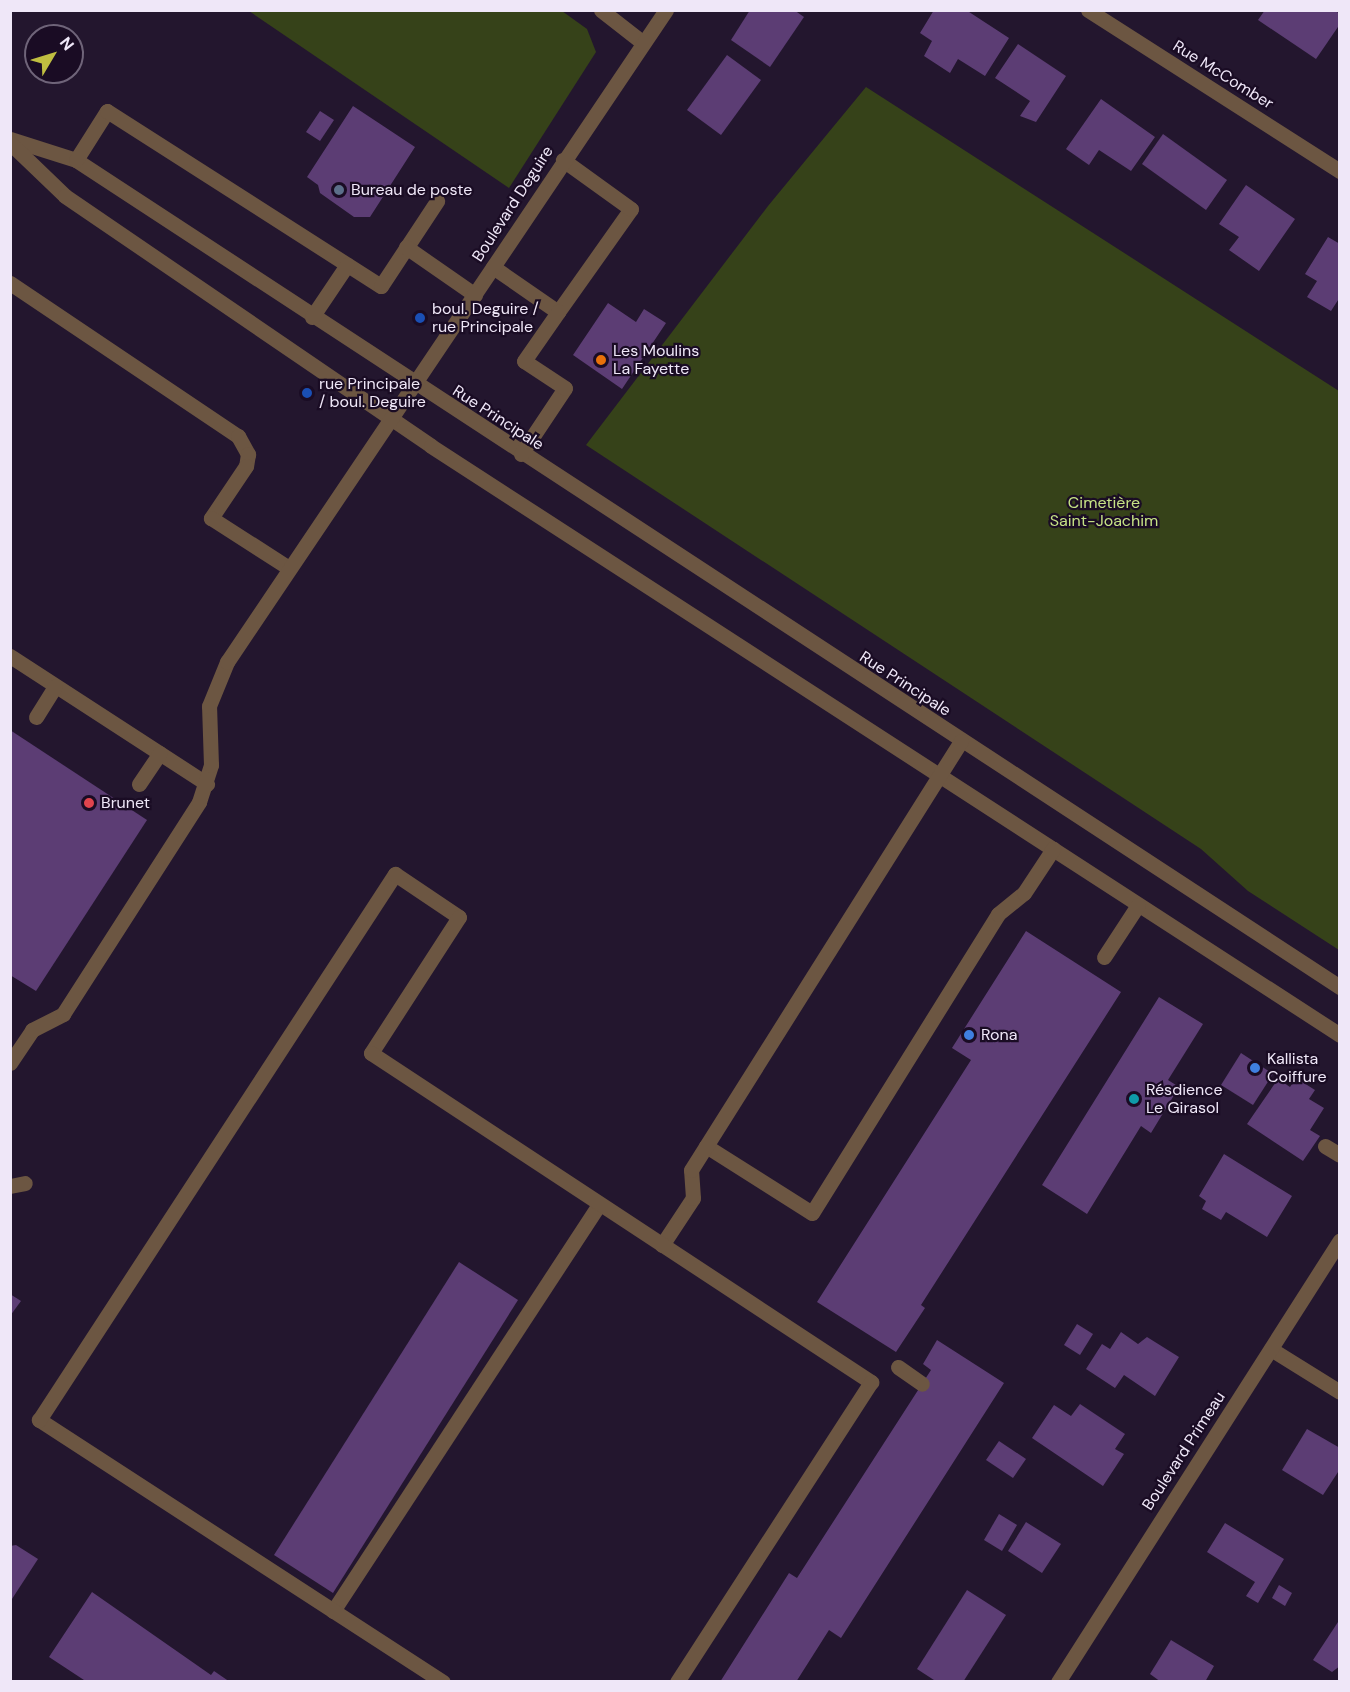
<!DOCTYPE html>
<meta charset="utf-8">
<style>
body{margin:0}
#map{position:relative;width:1350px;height:1692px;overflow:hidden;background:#23162e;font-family:"DM Sans",sans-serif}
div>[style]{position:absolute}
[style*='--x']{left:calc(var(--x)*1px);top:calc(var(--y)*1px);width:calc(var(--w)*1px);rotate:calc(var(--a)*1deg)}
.green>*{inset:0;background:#364219}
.building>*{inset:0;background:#5c3d74}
.minor>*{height:15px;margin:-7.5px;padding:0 7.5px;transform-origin:7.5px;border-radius:7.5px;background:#6c5642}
.dots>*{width:16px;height:16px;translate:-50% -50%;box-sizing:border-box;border:3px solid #1a0c24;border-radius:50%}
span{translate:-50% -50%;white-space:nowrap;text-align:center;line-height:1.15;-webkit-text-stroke:4.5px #1a0c24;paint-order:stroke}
.street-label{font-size:16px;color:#efe7f8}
.poi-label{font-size:16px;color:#efe7f8}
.left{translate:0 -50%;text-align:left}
.park-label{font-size:16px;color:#c6e385}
.frame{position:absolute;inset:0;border:12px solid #efe7f8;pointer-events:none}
.north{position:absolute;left:24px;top:24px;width:60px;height:60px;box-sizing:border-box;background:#1a0c24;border:2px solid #6f6479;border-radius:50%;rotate:52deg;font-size:16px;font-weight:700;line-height:24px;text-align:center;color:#efe7f8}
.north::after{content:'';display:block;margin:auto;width:21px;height:27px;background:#c0be41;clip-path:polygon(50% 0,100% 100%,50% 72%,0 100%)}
</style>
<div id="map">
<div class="green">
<i style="clip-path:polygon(249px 11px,562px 11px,587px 29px,596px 52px,509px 188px)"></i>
<i style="clip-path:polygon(866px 87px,1339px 391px,1339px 950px,1248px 891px,1201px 849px,586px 445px,768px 206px)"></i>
</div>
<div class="building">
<i style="clip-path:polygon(750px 10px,794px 10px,804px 17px,770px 67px,731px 40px)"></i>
<i style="clip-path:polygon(934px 10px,966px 10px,1009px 38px,985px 76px,958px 59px,950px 73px,924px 56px,932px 41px,920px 33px)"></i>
<i style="clip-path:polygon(1265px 10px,1334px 10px,1340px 14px,1340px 24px,1316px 59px,1258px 20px)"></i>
<i style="clip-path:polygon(1018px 44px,1066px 76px,1036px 122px,1020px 116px,1030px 101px,995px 78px)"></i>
<i style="clip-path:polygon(727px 55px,761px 80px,721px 135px,687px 110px)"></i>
<i style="clip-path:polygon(1101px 99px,1155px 137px,1131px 171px,1099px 150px,1089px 165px,1066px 149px)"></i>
<i style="clip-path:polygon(353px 106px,415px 147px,370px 217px,354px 217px,320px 193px,318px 185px,307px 177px)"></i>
<i style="clip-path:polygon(320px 111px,334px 120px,320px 141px,306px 132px)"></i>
<i style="clip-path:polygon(1163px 134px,1227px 180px,1206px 210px,1142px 164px)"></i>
<i style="clip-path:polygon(1246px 185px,1295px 219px,1259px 271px,1229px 250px,1239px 237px,1219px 224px)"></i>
<i style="clip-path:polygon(1328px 237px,1340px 244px,1340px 297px,1331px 311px,1307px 297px,1317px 281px,1305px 274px)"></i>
<i style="clip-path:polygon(608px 303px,636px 322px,644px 309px,666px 323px,622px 389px,573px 355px)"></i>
<i style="clip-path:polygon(10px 730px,147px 820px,36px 991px,10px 975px)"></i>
<i style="clip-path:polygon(1026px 931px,1121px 992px,921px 1305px,925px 1308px,896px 1352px,817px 1302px,971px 1060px,952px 1048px)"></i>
<i style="clip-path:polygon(1159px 997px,1203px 1024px,1168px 1080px,1179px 1087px,1151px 1133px,1141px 1126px,1087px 1214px,1042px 1185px)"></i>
<i style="clip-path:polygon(1241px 1053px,1273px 1074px,1253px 1105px,1221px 1085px)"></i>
<i style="clip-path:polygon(1296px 1078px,1315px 1090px,1309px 1099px,1324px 1108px,1310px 1130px,1320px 1136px,1303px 1161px,1247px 1124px,1278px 1079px,1290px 1087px)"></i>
<i style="clip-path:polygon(1224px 1154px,1292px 1196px,1267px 1237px,1226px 1212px,1221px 1220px,1202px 1209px,1206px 1201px,1199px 1196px)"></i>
<i style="clip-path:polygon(459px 1262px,518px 1300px,333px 1593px,274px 1555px)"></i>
<i style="clip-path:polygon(10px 1294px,21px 1301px,10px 1316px)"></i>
<i style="clip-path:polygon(1077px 1324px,1093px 1334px,1080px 1355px,1064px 1345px)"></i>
<i style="clip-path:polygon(1121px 1332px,1138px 1344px,1147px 1337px,1179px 1357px,1155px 1396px,1124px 1375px,1115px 1388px,1086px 1369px,1102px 1344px,1110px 1349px)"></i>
<i style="clip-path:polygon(937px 1340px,1004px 1383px,841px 1638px,829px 1630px,796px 1682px,720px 1682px,789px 1573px,797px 1578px,931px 1370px,923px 1364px)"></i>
<i style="clip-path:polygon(1080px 1404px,1125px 1434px,1115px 1449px,1124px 1454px,1103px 1486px,1032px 1438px,1054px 1405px,1071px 1416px)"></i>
<i style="clip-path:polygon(1307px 1429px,1340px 1448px,1340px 1469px,1323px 1495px,1282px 1470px)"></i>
<i style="clip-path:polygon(999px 1441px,1026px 1459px,1013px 1478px,986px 1460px)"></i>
<i style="clip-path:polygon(999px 1514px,1017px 1525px,1002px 1551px,984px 1540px)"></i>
<i style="clip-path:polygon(1026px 1522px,1061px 1544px,1042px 1573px,1008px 1551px)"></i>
<i style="clip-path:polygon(1225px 1523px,1284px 1559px,1258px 1603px,1246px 1596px,1255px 1582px,1207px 1552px)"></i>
<i style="clip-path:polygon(16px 1545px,38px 1559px,10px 1602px,10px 1546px)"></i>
<i style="clip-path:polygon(1279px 1585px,1292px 1593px,1285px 1606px,1272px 1598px)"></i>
<i style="clip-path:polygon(967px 1590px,1006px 1615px,963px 1682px,937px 1682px,917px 1669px)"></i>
<i style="clip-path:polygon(92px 1592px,211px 1675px,214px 1671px,230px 1682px,87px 1682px,49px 1657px)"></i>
<i style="clip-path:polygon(1340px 1619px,1340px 1666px,1332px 1672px,1313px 1660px)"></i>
<i style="clip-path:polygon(1171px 1640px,1214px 1666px,1205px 1682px,1161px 1682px,1150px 1674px)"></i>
</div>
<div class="minor">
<i style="--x:601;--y:10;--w:52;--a:38"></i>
<i style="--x:1088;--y:10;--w:299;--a:32.6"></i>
<i style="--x:10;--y:139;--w:69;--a:17.7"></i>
<i style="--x:76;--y:160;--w:1511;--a:33.2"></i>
<i style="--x:10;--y:143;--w:76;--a:43.9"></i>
<i style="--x:65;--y:196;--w:443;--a:34.3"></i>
<i style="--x:431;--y:446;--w:1083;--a:32.94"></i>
<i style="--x:76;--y:160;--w:58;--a:-57.7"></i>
<i style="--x:107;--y:111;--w:325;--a:32.6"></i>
<i style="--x:381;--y:286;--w:102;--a:-56.6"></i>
<i style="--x:406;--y:247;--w:84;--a:34.8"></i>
<i style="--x:493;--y:267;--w:79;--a:34.7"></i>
<i style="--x:558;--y:312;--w:126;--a:-54.7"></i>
<i style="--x:631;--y:209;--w:84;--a:-144.2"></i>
<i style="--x:10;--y:283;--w:275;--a:33.9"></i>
<i style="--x:238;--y:436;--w:21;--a:61"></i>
<i style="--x:248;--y:454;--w:12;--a:99"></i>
<i style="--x:246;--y:466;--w:63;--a:123.9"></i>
<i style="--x:211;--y:518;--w:93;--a:32.7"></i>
<i style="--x:312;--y:317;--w:63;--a:-56.1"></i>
<i style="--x:521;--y:454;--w:79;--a:-56.3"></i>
<i style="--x:565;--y:388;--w:49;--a:-146.6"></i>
<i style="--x:524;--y:361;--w:60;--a:-55.2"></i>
<i style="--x:10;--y:656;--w:235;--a:33"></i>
<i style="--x:36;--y:717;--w:36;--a:-58"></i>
<i style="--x:139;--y:784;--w:37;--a:-56"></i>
<i style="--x:1104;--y:957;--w:62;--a:-56.8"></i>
<i style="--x:10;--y:1063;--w:40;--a:-56"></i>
<i style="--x:32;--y:1030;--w:35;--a:-27"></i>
<i style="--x:63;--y:1014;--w:252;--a:-57.3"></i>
<i style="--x:199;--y:802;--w:39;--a:-72"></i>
<i style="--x:211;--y:765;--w:59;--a:-91.9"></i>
<i style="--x:209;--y:706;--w:48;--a:-67.8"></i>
<i style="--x:227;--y:662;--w:786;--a:-56.05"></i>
<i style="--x:706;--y:1146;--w:125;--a:32.3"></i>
<i style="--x:812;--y:1213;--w:352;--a:-58.1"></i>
<i style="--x:998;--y:914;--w:33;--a:-39"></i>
<i style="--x:1024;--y:893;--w:53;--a:-56.6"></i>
<i style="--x:1325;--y:1146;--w:17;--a:31"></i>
<i style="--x:10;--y:1186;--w:15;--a:-11"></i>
<i style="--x:662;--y:1245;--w:56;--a:-56.6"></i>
<i style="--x:693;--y:1198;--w:28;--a:-94"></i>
<i style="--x:691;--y:1170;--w:507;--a:-57.81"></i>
<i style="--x:1271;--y:1349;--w:81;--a:31.9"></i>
<i style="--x:898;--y:1367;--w:29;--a:35"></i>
<i style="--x:333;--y:1611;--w:486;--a:-56.8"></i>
<i style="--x:443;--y:1682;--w:482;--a:-147"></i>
<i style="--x:39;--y:1420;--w:652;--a:-56.9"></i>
<i style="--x:395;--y:874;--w:77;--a:33.9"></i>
<i style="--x:459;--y:917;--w:162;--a:122.9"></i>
<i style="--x:371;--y:1053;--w:599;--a:33.34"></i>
<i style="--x:871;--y:1382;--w:357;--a:122.9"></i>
<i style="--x:1058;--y:1682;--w:524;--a:-57.46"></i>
</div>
<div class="dots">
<i style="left:339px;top:190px;background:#5c6f8a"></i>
<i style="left:420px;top:318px;background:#1a4fb4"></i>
<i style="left:601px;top:360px;background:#e8710a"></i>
<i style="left:307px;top:393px;background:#1a4fb4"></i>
<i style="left:89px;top:803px;background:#e0444e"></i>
<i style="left:969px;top:1035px;background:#3f7fe0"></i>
<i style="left:1255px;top:1068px;background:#3f7fe0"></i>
<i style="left:1134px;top:1099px;background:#0f9aa8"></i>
</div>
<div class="street-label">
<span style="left:1223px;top:75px;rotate:32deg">Rue McComber</span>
<span style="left:513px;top:204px;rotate:-57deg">Boulevard Deguire</span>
<span style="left:498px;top:418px;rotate:33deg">Rue Principale</span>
<span style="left:905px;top:684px;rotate:33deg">Rue Principale</span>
<span style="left:1184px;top:1451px;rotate:-57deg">Boulevard Primeau</span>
</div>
<div class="poi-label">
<span class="left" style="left:351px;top:190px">Bureau de poste</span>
<span class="left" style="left:432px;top:318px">boul. Deguire /<br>rue Principale</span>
<span class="left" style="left:613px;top:360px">Les Moulins<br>La Fayette</span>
<span class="left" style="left:319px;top:393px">rue Principale<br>/ boul. Deguire</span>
<span class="left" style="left:101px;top:803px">Brunet</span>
<span class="left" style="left:981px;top:1035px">Rona</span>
<span class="left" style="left:1267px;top:1068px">Kallista<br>Coiffure</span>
<span class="left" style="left:1146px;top:1099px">Résdience<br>Le Girasol</span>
</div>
<div class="park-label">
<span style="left:1104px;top:512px">Cimetière<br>Saint-Joachim</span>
</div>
<div class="frame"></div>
<div class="north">N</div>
</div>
